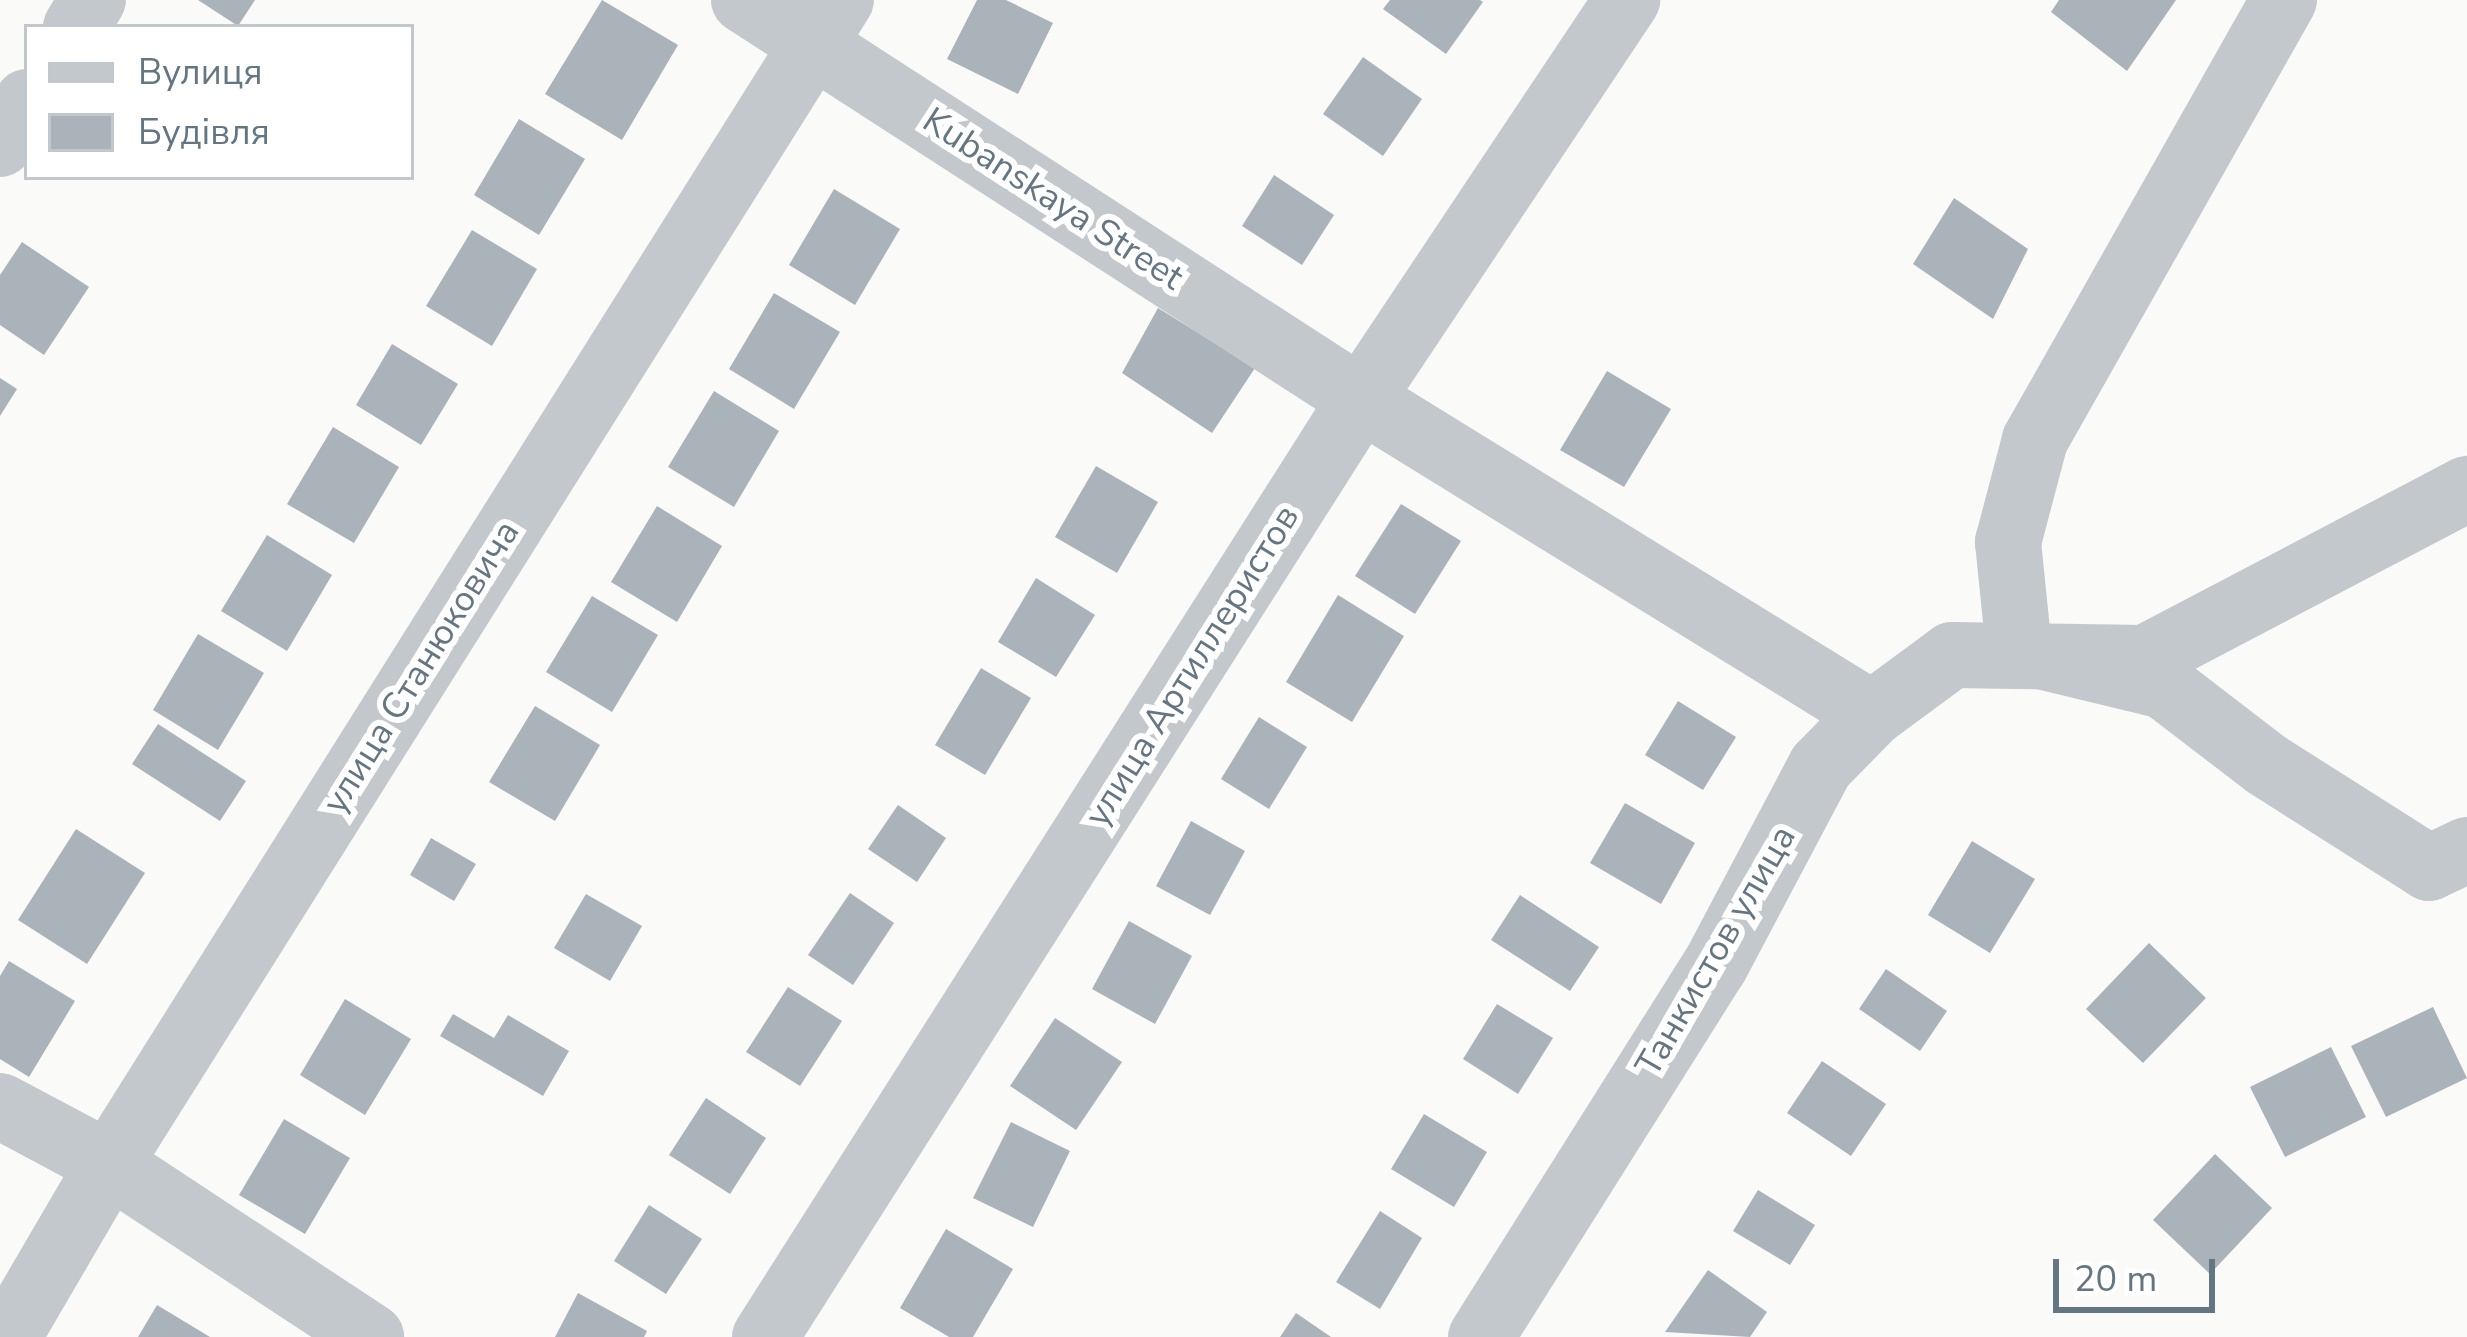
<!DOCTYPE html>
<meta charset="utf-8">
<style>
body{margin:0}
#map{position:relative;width:2467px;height:1337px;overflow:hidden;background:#fafaf8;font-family:"Nunito Sans",sans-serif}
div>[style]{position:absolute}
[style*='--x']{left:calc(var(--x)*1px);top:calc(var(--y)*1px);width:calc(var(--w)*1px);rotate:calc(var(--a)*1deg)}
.building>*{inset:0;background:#aab3b9}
.minor>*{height:66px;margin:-33px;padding:0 33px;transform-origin:33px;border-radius:33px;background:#c3c8cc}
span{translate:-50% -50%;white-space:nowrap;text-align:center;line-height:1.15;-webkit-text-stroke:12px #fff;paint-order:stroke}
.street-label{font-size:36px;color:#657683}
.legend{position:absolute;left:24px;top:24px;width:390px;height:156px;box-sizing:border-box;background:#fff;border:3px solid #c1c8cd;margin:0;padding:15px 21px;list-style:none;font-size:36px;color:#657683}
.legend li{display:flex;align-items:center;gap:24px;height:60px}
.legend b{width:60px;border:3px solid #c1c8cd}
.scale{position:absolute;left:2053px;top:1259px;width:162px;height:54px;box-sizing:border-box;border:6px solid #657683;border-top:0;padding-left:15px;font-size:36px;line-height:42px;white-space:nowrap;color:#657683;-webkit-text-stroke:9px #fff;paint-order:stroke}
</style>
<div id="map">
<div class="building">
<i style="clip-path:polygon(198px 0,255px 0,238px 26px)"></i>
<i style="clip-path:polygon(602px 0,678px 45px,622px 140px,545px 94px)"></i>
<i style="clip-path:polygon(977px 0,1006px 0,1053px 23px,1018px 94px,947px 59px)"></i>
<i style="clip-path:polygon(1390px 0,1480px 0,1483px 2px,1446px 54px,1383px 9px)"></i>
<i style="clip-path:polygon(2059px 0,2176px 0,2127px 71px,2051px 12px)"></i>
<i style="clip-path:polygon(1363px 57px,1422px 99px,1383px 156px,1323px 114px)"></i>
<i style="clip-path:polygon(519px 119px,585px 159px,539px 235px,474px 195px)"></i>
<i style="clip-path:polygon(1274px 175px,1334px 215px,1302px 265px,1242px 226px)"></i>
<i style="clip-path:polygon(834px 189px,900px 229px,855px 305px,789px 265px)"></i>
<i style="clip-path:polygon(1954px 198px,2028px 249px,1993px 319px,1913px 264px)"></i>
<i style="clip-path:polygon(472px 230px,537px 269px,492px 346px,426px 306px)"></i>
<i style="clip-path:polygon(22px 242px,89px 287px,44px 355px,0 325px,0 275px)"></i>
<i style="clip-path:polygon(774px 293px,840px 332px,794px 409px,729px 369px)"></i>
<i style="clip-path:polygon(1158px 308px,1255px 368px,1212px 433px,1122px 373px)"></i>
<i style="clip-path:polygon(392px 344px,458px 384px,421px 445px,356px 405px)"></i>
<i style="clip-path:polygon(1607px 371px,1671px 409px,1624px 487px,1560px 450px)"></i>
<i style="clip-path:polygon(0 378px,17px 389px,0 416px)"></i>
<i style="clip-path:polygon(714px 391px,779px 431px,734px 507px,668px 467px)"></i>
<i style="clip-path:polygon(333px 427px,399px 467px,354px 543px,287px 504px)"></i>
<i style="clip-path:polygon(1096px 466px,1158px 502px,1117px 573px,1055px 537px)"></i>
<i style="clip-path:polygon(1401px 504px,1461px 541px,1415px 614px,1355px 576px)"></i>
<i style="clip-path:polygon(657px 506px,722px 546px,677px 622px,611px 582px)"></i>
<i style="clip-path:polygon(267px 535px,332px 575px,287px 651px,221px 611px)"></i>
<i style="clip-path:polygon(1036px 578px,1095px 615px,1056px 677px,998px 642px)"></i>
<i style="clip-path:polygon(1338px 595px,1404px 636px,1352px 722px,1286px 682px)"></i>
<i style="clip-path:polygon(592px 596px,658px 635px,612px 712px,546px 672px)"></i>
<i style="clip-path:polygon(198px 634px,264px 673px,218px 750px,153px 710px)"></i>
<i style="clip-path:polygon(981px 668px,1031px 698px,985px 775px,935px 745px)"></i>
<i style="clip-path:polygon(1678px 701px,1736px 737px,1703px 790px,1645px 755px)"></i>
<i style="clip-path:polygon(535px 706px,600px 745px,555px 821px,489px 782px)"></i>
<i style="clip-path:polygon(1259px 717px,1307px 747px,1269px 809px,1221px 779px)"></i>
<i style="clip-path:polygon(158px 724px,246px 781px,220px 821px,132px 764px)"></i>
<i style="clip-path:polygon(1625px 803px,1695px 843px,1661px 904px,1590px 863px)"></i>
<i style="clip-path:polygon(898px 805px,946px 838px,917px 882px,868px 849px)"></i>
<i style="clip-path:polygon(1191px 821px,1245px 851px,1210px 915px,1156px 886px)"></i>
<i style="clip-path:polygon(76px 829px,145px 873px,87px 964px,18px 920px)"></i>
<i style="clip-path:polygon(431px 838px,476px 864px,454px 901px,410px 875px)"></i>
<i style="clip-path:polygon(1972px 841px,2035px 879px,1990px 953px,1928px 915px)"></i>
<i style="clip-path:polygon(850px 893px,894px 923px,853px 985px,808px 955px)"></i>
<i style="clip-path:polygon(586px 894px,642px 926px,610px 981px,554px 948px)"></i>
<i style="clip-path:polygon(1520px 895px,1599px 947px,1570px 991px,1491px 940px)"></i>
<i style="clip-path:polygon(1129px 921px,1192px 956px,1155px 1024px,1092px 989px)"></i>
<i style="clip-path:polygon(2149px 943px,2206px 998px,2143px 1063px,2086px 1009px)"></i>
<i style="clip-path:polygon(9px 961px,75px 1001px,29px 1077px,0 1059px,0 976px)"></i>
<i style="clip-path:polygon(1886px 969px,1947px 1011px,1920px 1051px,1859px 1009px)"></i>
<i style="clip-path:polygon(788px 987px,842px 1021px,800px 1086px,746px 1052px)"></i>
<i style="clip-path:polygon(345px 999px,411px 1039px,365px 1115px,300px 1075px)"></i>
<i style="clip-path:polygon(1497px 1004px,1553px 1038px,1518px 1094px,1463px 1059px)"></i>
<i style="clip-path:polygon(2433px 1007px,2467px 1078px,2386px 1117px,2351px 1046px)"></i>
<i style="clip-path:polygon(453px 1014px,494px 1038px,508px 1015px,569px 1051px,543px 1096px,440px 1036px)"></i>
<i style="clip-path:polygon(1055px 1018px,1122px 1062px,1076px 1130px,1010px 1086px)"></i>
<i style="clip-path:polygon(2331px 1047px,2366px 1117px,2285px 1157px,2250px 1087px)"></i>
<i style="clip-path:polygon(1822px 1061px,1886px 1104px,1851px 1156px,1787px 1113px)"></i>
<i style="clip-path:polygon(706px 1098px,766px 1138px,730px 1194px,669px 1155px)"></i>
<i style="clip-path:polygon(1424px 1114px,1487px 1152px,1454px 1207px,1391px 1169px)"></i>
<i style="clip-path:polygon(284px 1119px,350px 1158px,305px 1234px,239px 1195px)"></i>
<i style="clip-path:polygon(1011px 1122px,1070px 1151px,1033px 1227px,973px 1198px)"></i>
<i style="clip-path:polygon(2215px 1154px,2272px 1208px,2210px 1274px,2153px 1220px)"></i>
<i style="clip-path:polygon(1758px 1190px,1815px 1225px,1790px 1265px,1733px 1231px)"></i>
<i style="clip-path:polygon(649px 1205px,702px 1239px,666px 1294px,614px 1261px)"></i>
<i style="clip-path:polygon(1380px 1211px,1422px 1238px,1380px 1309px,1336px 1282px)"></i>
<i style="clip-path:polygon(946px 1229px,1013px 1269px,973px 1337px,949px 1337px,900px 1308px)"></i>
<i style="clip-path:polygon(1708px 1270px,1767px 1312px,1750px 1337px,1665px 1332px)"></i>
<i style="clip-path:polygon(578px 1293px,647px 1331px,644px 1337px,555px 1337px)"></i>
<i style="clip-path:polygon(157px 1305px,210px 1337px,138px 1337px)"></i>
<i style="clip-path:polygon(1296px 1313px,1331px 1337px,1280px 1337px)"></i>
</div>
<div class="minor">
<i style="--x:744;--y:0;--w:735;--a:32.89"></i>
<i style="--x:1361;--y:399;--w:600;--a:31.65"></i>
<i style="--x:2284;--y:0;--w:506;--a:119.51"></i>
<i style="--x:2035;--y:440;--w:106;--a:104.8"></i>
<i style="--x:2008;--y:542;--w:110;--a:84.2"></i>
<i style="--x:2019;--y:651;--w:149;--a:13.6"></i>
<i style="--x:2164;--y:686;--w:130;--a:37.5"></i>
<i style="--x:2267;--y:765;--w:192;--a:32.4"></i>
<i style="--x:2429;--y:868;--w:42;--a:-25.3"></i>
<i style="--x:76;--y:27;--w:32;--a:-58"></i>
<i style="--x:0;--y:144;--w:50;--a:-57.3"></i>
<i style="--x:0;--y:1106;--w:123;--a:28"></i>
<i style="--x:109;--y:1164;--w:314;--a:33.4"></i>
<i style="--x:8;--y:1337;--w:200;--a:-59.7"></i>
<i style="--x:109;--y:1164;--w:1375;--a:-57.84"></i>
<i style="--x:765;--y:1337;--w:1111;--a:-57.57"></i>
<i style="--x:1361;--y:399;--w:480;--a:-56.3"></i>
<i style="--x:1481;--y:1337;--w:439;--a:-57.8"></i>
<i style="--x:1715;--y:966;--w:226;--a:-62.1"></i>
<i style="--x:1821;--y:766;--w:73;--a:-45.6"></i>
<i style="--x:1872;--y:714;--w:99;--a:-36.4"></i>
<i style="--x:1952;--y:655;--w:193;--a:0.9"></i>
<i style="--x:2145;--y:658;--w:364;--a:-27.7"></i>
</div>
<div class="street-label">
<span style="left:1053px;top:199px;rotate:33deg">Kubanskaya Street</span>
<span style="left:1192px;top:666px;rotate:-58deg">улица Артиллеристов</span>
<span style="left:421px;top:667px;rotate:-58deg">улица Станюковича</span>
<span style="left:1716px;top:951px;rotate:-60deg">Танкистов улица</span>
</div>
<ul class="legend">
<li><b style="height:15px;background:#c3c8cc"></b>Вулиця</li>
<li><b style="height:33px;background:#aab3b9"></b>Будівля</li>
</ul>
<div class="scale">20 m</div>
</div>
